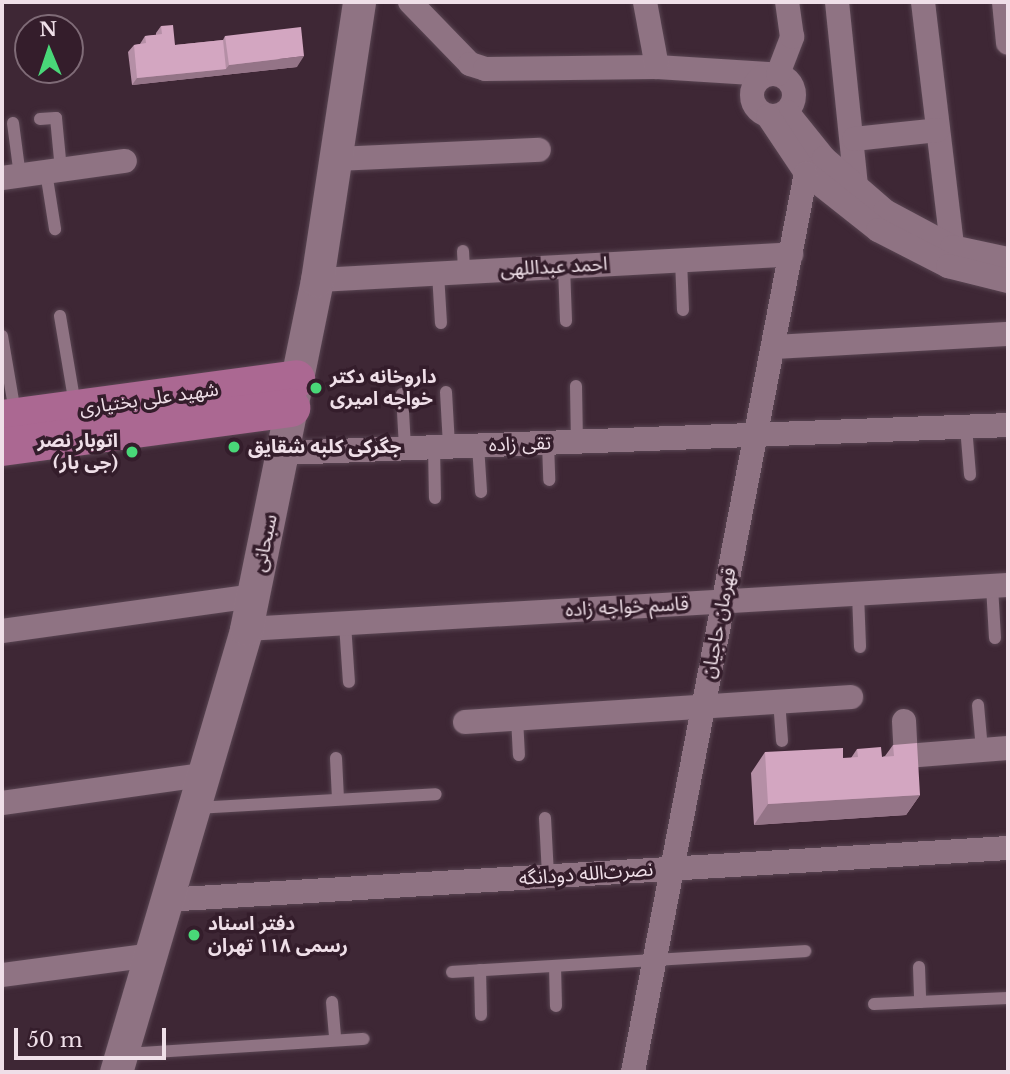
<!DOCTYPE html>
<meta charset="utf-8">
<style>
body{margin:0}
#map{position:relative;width:1010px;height:1074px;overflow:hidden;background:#3e2735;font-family:"Libre Baskerville","Noto Sans Arabic",serif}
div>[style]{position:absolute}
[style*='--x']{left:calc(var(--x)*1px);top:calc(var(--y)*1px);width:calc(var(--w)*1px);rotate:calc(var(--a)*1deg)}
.roads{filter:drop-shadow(0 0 2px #594552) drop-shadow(0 0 2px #594552)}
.lane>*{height:12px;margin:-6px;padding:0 6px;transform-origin:6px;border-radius:6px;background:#8f7383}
.street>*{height:24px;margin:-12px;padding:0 12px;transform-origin:12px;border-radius:12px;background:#8f7383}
.street>.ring{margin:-12px;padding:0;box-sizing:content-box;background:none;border:24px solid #8f7383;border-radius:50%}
.secondary>*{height:33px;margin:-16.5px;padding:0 16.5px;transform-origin:16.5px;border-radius:16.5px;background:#8f7383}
.primary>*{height:38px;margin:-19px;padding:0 19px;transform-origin:19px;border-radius:19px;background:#ab6892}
.wall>*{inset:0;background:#b58fa6}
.shaded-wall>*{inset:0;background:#947487}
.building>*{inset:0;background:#d3a6c1}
.dots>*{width:19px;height:19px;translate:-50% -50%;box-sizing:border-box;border:4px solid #341d2b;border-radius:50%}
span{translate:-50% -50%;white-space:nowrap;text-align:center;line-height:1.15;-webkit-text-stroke:7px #341d2b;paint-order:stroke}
.street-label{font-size:19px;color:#efdfe8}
.poi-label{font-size:19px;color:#efdfe8;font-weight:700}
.left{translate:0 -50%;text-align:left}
.right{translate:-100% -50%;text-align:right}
.frame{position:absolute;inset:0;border:4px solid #efdfe8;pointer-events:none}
.north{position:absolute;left:14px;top:14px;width:70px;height:70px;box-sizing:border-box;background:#341d2b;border:2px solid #7f6b77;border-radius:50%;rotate:358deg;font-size:19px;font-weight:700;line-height:28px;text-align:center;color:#efdfe8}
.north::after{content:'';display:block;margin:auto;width:24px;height:32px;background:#49d778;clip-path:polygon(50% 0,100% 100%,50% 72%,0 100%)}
.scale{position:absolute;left:14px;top:1028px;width:152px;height:32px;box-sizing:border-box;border:4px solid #efdfe8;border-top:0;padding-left:9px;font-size:21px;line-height:24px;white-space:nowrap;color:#efdfe8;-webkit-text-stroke:5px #341d2b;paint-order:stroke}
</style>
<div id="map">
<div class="roads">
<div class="lane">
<i style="--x:40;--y:119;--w:16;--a:-4"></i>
<i style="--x:56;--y:118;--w:52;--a:84.5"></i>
<i style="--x:13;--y:123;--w:53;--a:82.5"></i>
<i style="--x:46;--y:172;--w:58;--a:81"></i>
<i style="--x:463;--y:251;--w:21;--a:87"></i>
<i style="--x:681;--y:260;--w:50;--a:87.7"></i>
<i style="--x:564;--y:266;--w:55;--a:87.9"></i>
<i style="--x:438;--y:273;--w:50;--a:86.6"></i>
<i style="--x:60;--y:316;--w:90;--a:80.4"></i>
<i style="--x:2;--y:336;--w:77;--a:80.3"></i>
<i style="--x:576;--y:386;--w:56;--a:89"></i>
<i style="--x:446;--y:392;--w:54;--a:86.8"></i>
<i style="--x:402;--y:394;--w:54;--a:86.8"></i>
<i style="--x:966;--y:427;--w:48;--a:85.2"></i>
<i style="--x:548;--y:443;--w:37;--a:88"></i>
<i style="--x:478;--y:445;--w:47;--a:86.3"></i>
<i style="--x:434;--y:447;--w:51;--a:88.9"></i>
<i style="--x:992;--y:586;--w:52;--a:86.7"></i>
<i style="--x:858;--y:594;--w:53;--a:87.8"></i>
<i style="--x:345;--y:624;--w:58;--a:86.1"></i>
<i style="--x:779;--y:700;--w:41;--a:85.8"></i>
<i style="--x:978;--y:705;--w:45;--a:84.9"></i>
<i style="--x:517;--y:718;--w:37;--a:87"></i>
<i style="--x:336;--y:758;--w:41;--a:87.2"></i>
<i style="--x:196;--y:808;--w:240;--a:-3.3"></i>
<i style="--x:545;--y:818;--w:58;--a:87"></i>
<i style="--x:555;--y:966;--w:40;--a:88.6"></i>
<i style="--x:919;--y:967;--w:35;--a:88"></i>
<i style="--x:480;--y:970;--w:45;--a:88.7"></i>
<i style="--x:452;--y:972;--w:354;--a:-3.4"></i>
<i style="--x:332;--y:1002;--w:38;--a:85"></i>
<i style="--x:874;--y:1004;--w:134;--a:-2.6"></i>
<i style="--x:124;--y:1054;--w:240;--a:-3.6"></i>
</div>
<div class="street">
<i style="--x:410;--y:2;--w:86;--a:45.9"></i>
<i style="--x:470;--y:64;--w:16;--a:18"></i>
<i style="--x:485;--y:69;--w:172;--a:-0.7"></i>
<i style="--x:657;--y:67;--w:111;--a:3.6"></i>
<i style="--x:645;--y:2;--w:66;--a:79.5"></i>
<i style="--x:837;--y:2;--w:196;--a:84.1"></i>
<i style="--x:923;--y:2;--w:247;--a:83.2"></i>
<i style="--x:1004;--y:2;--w:41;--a:84.4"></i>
<i class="ring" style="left:752px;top:74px;width:18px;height:18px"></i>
<i style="--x:778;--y:74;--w:40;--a:-69"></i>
<i style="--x:792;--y:37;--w:35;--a:-98"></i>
<i style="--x:787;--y:112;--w:59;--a:51.2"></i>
<i style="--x:824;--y:158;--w:81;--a:41"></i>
<i style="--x:885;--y:211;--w:76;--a:28.2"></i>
<i style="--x:952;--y:247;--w:57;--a:12.1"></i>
<i style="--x:768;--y:116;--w:69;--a:56.3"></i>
<i style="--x:806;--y:173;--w:92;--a:38.4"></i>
<i style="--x:878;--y:230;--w:79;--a:27.2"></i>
<i style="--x:948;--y:266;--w:62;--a:14"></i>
<i style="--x:854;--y:139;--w:84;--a:-6.1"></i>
<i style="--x:337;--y:159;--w:202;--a:-2.6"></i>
<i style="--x:2;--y:178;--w:124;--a:-7.9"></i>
<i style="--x:317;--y:280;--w:475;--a:-3.1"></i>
<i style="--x:773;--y:347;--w:235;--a:-3.2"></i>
<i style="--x:284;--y:453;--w:725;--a:-2.21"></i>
<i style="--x:246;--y:629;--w:763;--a:-3.3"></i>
<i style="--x:2;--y:631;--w:253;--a:-7.9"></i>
<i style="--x:904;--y:721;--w:35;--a:87"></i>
<i style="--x:906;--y:756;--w:102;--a:-4.5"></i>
<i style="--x:465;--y:722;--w:387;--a:-3.7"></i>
<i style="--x:2;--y:803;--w:201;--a:-8"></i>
<i style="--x:165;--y:900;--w:845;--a:-3.53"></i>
<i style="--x:2;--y:975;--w:150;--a:-7.6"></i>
<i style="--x:633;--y:1072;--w:915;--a:-79.11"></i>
</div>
<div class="secondary">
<i style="--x:116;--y:1072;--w:462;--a:-73.6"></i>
<i style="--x:246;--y:629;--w:356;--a:-78.5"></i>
<i style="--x:317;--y:280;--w:281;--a:-81.4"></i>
</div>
<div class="primary">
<i style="--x:2;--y:419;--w:297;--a:-7.7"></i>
<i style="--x:2;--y:447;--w:292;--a:-7.7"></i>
</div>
</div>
<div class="wall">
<i style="clip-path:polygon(161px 26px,175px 45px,223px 40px,225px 36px,297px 67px,132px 85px,128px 52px,134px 45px,140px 44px,145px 36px,156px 35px,156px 33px)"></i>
<i style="clip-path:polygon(893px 745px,920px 795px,906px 815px,754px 825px,751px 773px,765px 752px,843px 758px,851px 758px,857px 749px,882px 757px,885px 756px)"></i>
</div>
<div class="shaded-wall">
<i style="clip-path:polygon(304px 56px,297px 67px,132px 85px,137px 78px,226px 69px,229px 65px)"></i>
<i style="clip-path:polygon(920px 795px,906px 815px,754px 825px,768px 804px)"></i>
</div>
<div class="building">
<i style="clip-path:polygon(173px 25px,175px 45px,223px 40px,226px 69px,137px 78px,134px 45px,146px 43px,145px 36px,162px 34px,161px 26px)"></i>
<i style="clip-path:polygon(301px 27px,304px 56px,229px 65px,225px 36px)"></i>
<i style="clip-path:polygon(917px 743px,920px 795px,768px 804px,765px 752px,843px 748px,843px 758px,858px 757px,857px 749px,881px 747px,882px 757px,894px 756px,893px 745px)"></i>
</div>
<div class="dots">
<i style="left:316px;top:388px;background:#49d778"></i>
<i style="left:234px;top:447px;background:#49d778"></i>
<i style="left:132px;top:452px;background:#49d778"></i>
<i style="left:194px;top:935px;background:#49d778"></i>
</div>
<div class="street-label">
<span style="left:554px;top:267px;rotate:-3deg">احمد عبداللهی</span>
<span style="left:149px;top:399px;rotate:-8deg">شهید علی بختیاری</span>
<span style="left:520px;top:444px;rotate:-2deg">تقی زاده</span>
<span style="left:265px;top:543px;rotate:-78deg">سبحانی</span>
<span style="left:627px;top:607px;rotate:-3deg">قاسم خواجه زاده</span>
<span style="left:719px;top:623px;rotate:-79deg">قهرمان حاجیان</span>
<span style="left:586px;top:874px;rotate:-4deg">نصرت‌الله دودانگه</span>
</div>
<div class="poi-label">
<span class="left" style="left:330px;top:388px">داروخانه دکتر<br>خواجه امیری</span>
<span class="right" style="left:118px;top:452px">اتوبار نصر<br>(جی بار)</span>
<span class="left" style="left:248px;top:447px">جگرکی کلبه شقایق</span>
<span class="left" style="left:208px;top:935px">دفتر اسناد<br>رسمی ۱۱۸ تهران</span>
</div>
<div class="frame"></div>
<div class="north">N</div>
<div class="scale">50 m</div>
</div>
